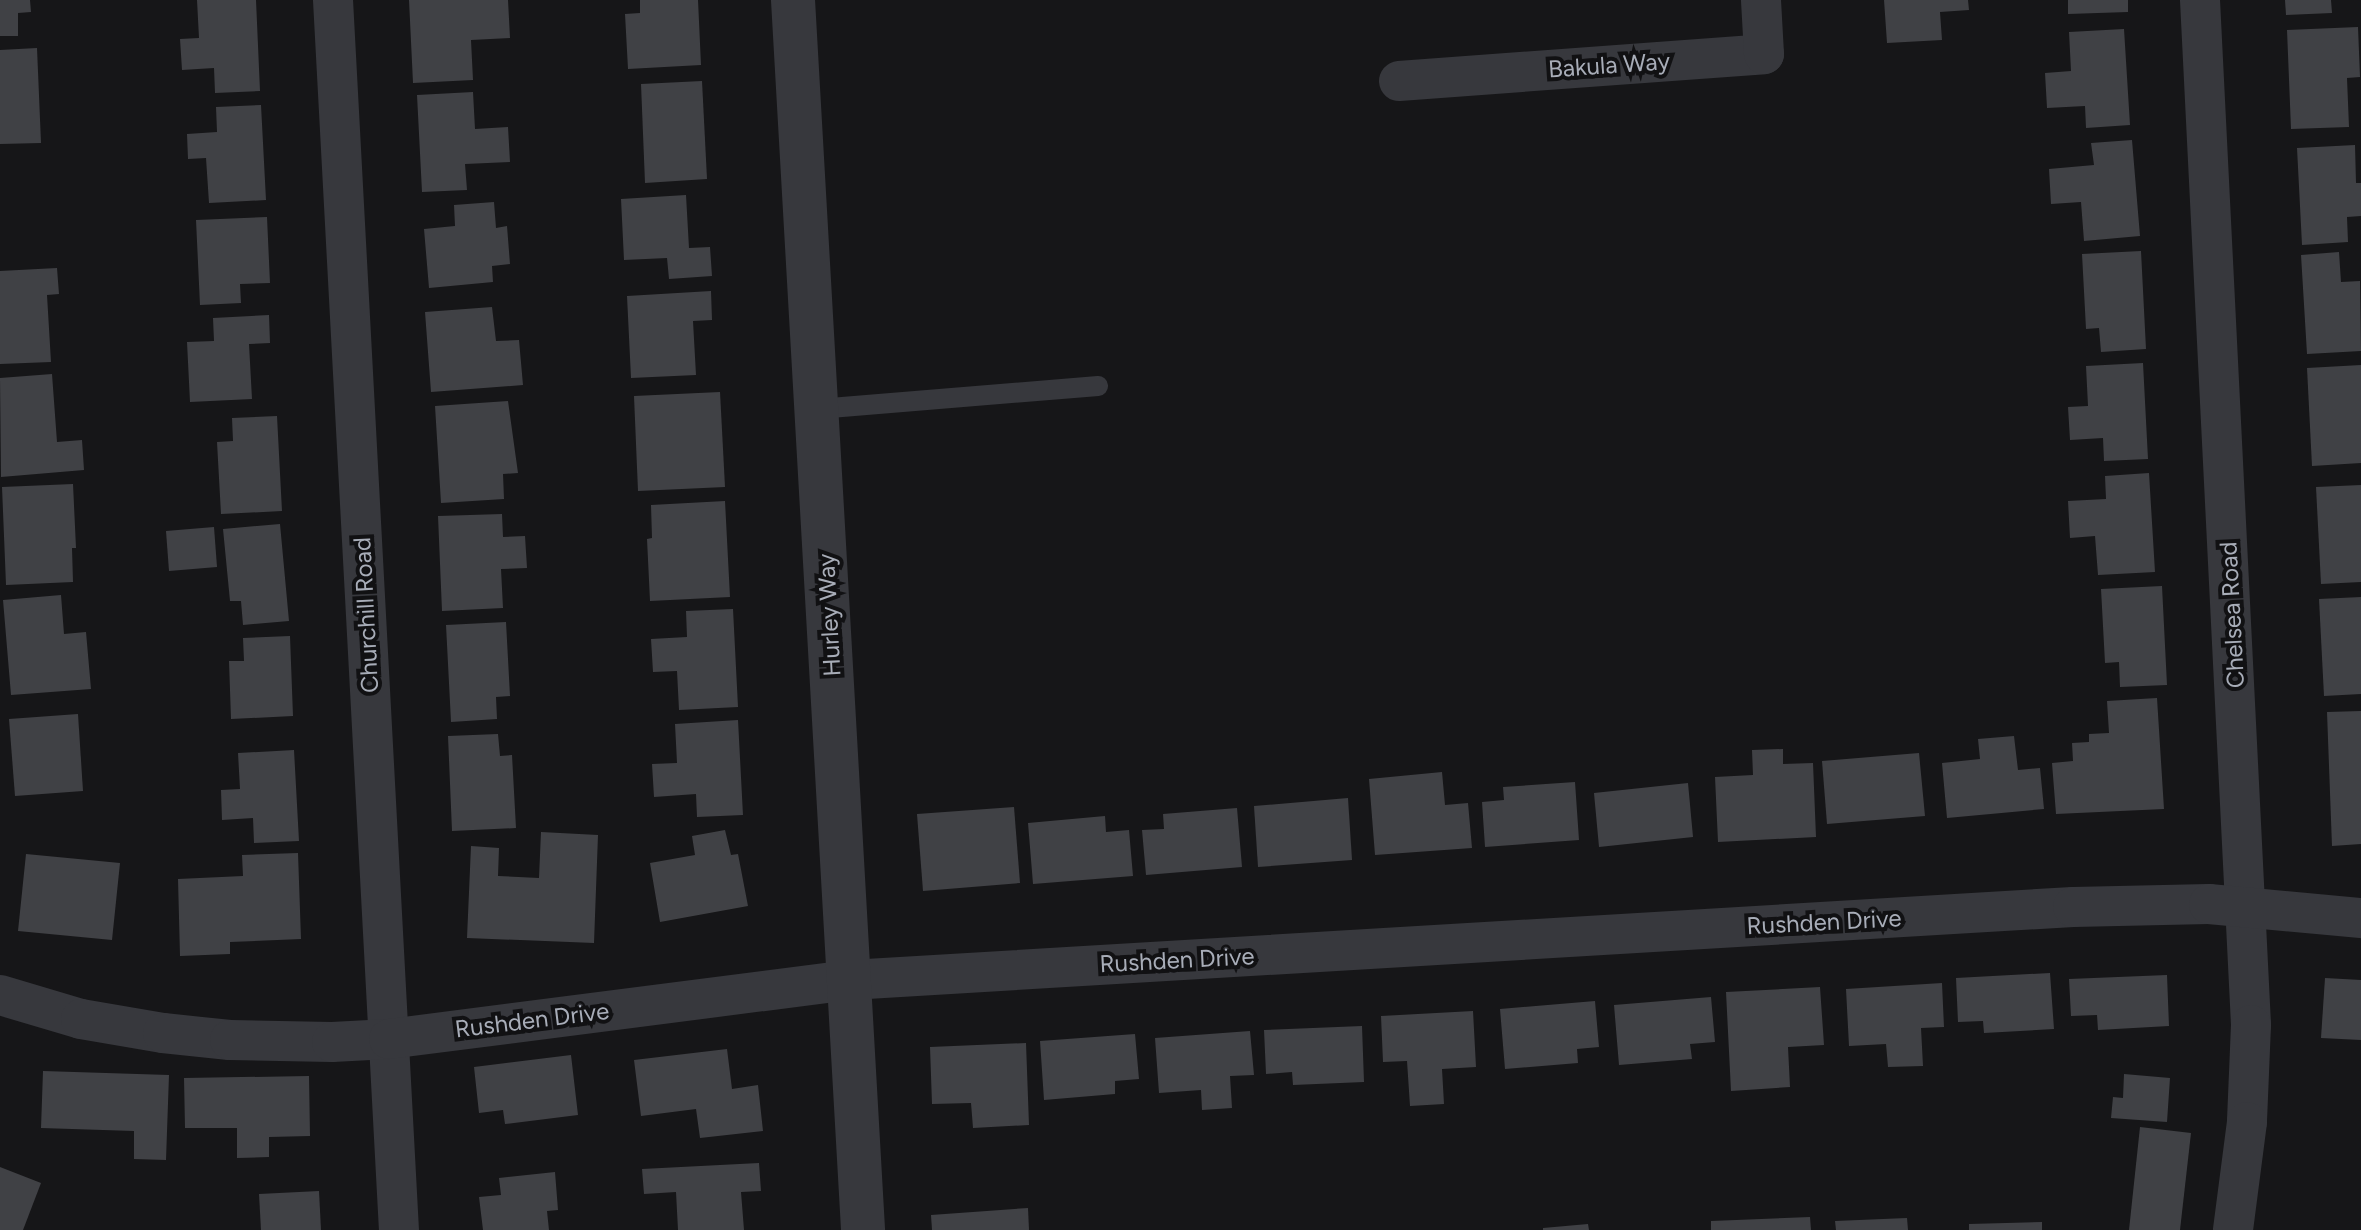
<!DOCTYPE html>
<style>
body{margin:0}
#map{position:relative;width:2361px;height:1230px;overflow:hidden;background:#161618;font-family:Figtree,sans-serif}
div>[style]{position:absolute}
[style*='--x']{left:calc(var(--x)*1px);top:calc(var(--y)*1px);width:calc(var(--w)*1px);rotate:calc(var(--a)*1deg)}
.building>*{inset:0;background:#404145}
.service>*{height:20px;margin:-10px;padding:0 10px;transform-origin:10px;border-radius:10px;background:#37383d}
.minor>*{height:40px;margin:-20px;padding:0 20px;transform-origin:20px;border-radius:20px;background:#37383d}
.tertiary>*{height:44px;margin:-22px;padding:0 22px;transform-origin:22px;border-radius:22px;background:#37383d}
span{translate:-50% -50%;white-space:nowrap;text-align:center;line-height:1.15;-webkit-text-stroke:8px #111113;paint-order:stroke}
.street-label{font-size:24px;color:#a8adb8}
</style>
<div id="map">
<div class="building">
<i style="clip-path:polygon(0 0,30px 0,31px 12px,18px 13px,18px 36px,0 36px)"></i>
<i style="clip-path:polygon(197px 0,256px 0,260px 91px,215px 93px,214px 68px,182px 70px,180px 39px,199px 38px)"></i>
<i style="clip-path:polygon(409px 0,508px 0,510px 38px,471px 40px,473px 80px,413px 83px)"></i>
<i style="clip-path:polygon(640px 0,698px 0,701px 65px,628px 69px,625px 14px,640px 13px)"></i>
<i style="clip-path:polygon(1884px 0,1968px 0,1969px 10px,1940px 12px,1942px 40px,1887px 43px)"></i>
<i style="clip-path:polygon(2068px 0,2128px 0,2128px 12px,2068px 14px)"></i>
<i style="clip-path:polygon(2285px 0,2331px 0,2332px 13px,2286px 15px)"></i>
<i style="clip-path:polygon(2358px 27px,2360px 77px,2347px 78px,2349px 127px,2291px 129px,2287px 30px)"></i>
<i style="clip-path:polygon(2124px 29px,2130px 125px,2086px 128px,2085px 106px,2047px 108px,2045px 73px,2071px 71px,2069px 32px)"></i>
<i style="clip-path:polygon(37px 48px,41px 143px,0 144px,0 50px)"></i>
<i style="clip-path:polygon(702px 81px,707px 179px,645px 183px,641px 84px)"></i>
<i style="clip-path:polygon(473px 92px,475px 129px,508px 127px,510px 162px,465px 164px,467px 190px,422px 192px,417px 95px)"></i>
<i style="clip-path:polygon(261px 105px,266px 200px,209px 203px,206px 158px,188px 159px,187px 134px,217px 132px,216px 107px)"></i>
<i style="clip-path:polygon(2132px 140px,2140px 236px,2084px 241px,2081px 202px,2051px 204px,2049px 169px,2094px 165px,2091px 143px)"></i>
<i style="clip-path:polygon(2355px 145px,2356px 183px,2361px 183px,2361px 216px,2347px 217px,2348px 242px,2302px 245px,2297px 148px)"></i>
<i style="clip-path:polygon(686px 195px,689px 248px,710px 247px,712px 276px,669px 279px,667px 258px,624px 260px,621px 199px)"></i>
<i style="clip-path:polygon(494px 202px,496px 228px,507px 226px,510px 264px,492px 266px,493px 282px,429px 288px,424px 229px,455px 226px,454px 205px)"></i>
<i style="clip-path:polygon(267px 217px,270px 283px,240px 284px,241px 303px,200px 305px,196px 220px)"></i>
<i style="clip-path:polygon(2141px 251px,2146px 349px,2101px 352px,2099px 328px,2086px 329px,2082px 254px)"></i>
<i style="clip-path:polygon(2339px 252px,2341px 282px,2360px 281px,2361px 351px,2307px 354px,2301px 255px)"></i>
<i style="clip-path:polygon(57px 268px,59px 294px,47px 295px,51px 362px,0 364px,0 271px)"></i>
<i style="clip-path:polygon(711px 291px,712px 320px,693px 321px,696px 375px,631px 378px,627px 296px)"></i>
<i style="clip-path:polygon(492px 307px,496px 341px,519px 340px,523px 385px,431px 392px,425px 312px)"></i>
<i style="clip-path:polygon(269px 315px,270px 343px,249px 344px,252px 399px,190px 402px,187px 342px,214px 341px,213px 318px)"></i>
<i style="clip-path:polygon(2143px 363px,2148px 459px,2104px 461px,2103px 438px,2070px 440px,2068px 407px,2088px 406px,2086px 366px)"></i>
<i style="clip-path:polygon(2361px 365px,2361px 463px,2312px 466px,2307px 368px)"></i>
<i style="clip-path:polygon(52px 374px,57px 442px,82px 440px,84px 470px,1px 477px,0 378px)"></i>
<i style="clip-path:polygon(720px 392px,725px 487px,638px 491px,634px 396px)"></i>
<i style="clip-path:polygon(508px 401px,518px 473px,503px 474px,504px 499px,441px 503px,435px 406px)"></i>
<i style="clip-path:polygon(277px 416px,282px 511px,221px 514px,217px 442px,233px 441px,232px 418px)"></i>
<i style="clip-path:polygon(2149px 473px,2155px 572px,2098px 575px,2095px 536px,2070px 538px,2068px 501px,2106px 499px,2105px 476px)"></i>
<i style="clip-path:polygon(73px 484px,76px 548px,72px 548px,73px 582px,6px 585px,2px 487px)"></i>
<i style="clip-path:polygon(2361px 485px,2361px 582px,2321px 584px,2316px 487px)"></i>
<i style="clip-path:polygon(725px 501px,730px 597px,650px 601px,647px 539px,652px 538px,651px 505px)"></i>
<i style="clip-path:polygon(502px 514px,503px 537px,525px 536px,527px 568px,501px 569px,503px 608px,442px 611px,438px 516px)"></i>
<i style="clip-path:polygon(280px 524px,289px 621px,243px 625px,241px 601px,230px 601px,223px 529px)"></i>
<i style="clip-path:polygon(214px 527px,217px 567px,169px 571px,166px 531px)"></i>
<i style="clip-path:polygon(2162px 586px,2167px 685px,2120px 687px,2119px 662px,2105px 663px,2101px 589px)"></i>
<i style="clip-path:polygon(61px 595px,64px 634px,86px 632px,91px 689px,11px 695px,3px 600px)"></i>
<i style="clip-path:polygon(2361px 597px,2361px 694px,2324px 696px,2319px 599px)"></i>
<i style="clip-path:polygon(733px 609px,738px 707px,679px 710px,677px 671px,653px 672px,651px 639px,687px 637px,686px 611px)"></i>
<i style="clip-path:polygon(506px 622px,510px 696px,496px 697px,497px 719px,451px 722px,446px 625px)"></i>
<i style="clip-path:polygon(290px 636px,293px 716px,231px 719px,229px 661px,244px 661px,243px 638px)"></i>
<i style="clip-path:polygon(2157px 698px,2164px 809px,2056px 814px,2052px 763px,2073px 761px,2072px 743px,2089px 742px,2089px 734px,2109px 733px,2107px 701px)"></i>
<i style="clip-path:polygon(2361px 711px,2361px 844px,2332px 846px,2327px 712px)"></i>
<i style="clip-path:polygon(78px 714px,83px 791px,15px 796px,9px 719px)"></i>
<i style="clip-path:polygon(738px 720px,743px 815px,697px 817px,696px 794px,654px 797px,652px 764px,677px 763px,675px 724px)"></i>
<i style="clip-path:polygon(498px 734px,500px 756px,512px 755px,516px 828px,452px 831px,448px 736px)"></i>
<i style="clip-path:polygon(2014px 736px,2018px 770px,2040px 768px,2044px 809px,1947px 818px,1942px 763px,1980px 759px,1978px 739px)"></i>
<i style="clip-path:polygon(1783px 749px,1783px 764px,1813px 763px,1816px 837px,1718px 842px,1715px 777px,1753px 775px,1752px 750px)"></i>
<i style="clip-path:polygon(294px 750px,299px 841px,254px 843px,253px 818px,222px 820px,221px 790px,240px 789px,238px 753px)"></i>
<i style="clip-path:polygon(1919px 753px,1925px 816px,1827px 824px,1822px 761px)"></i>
<i style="clip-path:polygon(1442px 772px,1445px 805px,1468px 803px,1472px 848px,1375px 855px,1369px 779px)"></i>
<i style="clip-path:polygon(1575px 782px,1579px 840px,1485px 847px,1482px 802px,1504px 800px,1503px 787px)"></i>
<i style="clip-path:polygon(1688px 783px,1693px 837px,1599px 847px,1594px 793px)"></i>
<i style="clip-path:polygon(1348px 798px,1352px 860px,1258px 867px,1254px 806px)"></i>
<i style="clip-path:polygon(1014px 807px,1020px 883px,923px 891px,917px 814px)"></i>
<i style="clip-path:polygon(1237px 808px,1242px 867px,1146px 875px,1142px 830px,1164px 829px,1163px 814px)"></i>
<i style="clip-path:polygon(1105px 816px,1106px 832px,1129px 830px,1133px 876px,1033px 884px,1028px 823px)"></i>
<i style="clip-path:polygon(725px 830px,731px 855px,738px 854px,748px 906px,660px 922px,650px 863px,695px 855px,692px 836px)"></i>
<i style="clip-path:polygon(541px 832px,598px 835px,594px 943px,467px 938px,471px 846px,499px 848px,498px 876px,539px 878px)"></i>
<i style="clip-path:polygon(298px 853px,301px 939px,230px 942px,230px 954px,180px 956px,178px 879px,243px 876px,242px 855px)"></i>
<i style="clip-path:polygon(26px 854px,120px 863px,112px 940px,18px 931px)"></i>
<i style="clip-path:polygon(2050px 973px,2054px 1029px,1984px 1033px,1983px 1021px,1958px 1022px,1956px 978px)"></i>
<i style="clip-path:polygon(2167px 975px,2169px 1026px,2098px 1030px,2097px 1015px,2071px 1016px,2069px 979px)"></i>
<i style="clip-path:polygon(2325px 978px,2361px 980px,2361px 1040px,2321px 1038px)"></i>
<i style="clip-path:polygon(1942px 983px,1944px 1027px,1921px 1028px,1923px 1066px,1888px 1067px,1886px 1044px,1849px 1046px,1846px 989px)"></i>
<i style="clip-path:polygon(1820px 987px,1824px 1045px,1788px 1047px,1790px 1087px,1731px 1091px,1726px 992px)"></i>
<i style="clip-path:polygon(1711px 997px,1715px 1042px,1690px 1044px,1692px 1059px,1619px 1065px,1614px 1005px)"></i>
<i style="clip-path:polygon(1595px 1001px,1599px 1047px,1577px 1049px,1578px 1063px,1505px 1069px,1500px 1009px)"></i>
<i style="clip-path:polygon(1473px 1011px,1476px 1067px,1442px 1069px,1444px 1104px,1410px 1106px,1407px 1061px,1383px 1062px,1381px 1016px)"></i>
<i style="clip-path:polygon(1362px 1026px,1364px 1082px,1293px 1085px,1292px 1072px,1266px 1074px,1264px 1030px)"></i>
<i style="clip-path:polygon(1250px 1031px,1254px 1075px,1230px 1076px,1232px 1108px,1202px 1110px,1201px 1090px,1159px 1093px,1155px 1038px)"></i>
<i style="clip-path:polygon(1135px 1034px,1139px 1079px,1115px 1081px,1115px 1094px,1044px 1100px,1040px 1041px)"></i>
<i style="clip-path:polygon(1026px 1043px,1029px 1125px,973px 1128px,971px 1103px,932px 1104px,930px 1047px)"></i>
<i style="clip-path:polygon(727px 1049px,732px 1089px,758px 1085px,763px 1131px,700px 1138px,696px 1109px,641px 1116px,634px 1060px)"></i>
<i style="clip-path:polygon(571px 1055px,578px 1115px,505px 1124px,503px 1110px,479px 1113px,474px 1067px)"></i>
<i style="clip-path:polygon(43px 1071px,169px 1075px,166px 1160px,134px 1159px,134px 1131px,41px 1128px)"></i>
<i style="clip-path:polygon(2124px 1074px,2170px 1078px,2167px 1122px,2111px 1118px,2113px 1097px,2123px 1098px)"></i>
<i style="clip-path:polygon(309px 1076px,310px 1136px,269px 1137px,269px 1157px,237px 1158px,237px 1128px,185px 1128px,184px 1078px)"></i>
<i style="clip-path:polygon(2140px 1127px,2191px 1133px,2180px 1230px,2129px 1230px)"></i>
<i style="clip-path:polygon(759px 1163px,761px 1191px,741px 1192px,744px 1230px,678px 1230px,676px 1192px,644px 1194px,642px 1169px)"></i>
<i style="clip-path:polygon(0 1167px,41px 1183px,23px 1230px,0 1230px)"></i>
<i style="clip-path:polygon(555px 1172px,558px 1210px,547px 1211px,549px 1230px,483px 1230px,479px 1197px,501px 1195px,499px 1178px)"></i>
<i style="clip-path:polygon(319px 1191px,321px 1230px,261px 1230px,259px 1194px)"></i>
<i style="clip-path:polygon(1028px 1208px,1029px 1230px,932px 1230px,931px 1215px)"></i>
<i style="clip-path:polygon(1810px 1217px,1811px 1230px,1711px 1230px,1711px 1221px)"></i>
<i style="clip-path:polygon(1907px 1218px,1908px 1230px,1836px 1230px,1835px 1221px)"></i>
<i style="clip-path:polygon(2042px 1222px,2042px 1230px,1969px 1230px,1969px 1224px)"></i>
<i style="clip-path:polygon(1588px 1224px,1589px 1230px,1543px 1230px,1543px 1228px)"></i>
</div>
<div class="service">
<i style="--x:818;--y:409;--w:281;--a:-4.7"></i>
</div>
<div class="minor">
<i style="--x:333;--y:0;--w:1232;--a:86.93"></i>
<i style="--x:2200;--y:0;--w:1026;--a:87.15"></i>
<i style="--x:2251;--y:1025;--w:97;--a:92.4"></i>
<i style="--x:2247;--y:1122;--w:109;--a:97.4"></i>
<i style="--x:1399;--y:81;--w:366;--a:-4.2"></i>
<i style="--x:1764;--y:54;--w:54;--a:-93.2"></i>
<i style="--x:0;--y:995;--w:84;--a:16.5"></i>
<i style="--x:81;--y:1019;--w:83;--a:9.7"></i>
<i style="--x:163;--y:1033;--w:67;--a:6"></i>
<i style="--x:230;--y:1040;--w:102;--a:1.1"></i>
<i style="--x:332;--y:1042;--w:57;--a:-3"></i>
<i style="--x:389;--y:1039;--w:465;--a:-7.3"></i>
<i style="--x:850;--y:980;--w:1225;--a:-3.42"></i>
<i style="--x:2073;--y:907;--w:136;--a:-1.3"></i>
<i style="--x:2209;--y:904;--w:153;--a:5.3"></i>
</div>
<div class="tertiary">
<i style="--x:793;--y:0;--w:1232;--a:86.74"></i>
</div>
<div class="street-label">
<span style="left:1609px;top:65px;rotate:-4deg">Bakula Way</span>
<span style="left:366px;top:615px;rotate:-93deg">Churchill Road</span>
<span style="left:829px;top:615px;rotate:-93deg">Hurley Way</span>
<span style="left:2232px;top:615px;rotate:-93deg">Chelsea Road</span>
<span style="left:1824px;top:922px;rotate:-3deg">Rushden Drive</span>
<span style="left:1177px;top:960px;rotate:-3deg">Rushden Drive</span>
<span style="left:532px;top:1020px;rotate:-7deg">Rushden Drive</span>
</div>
</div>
